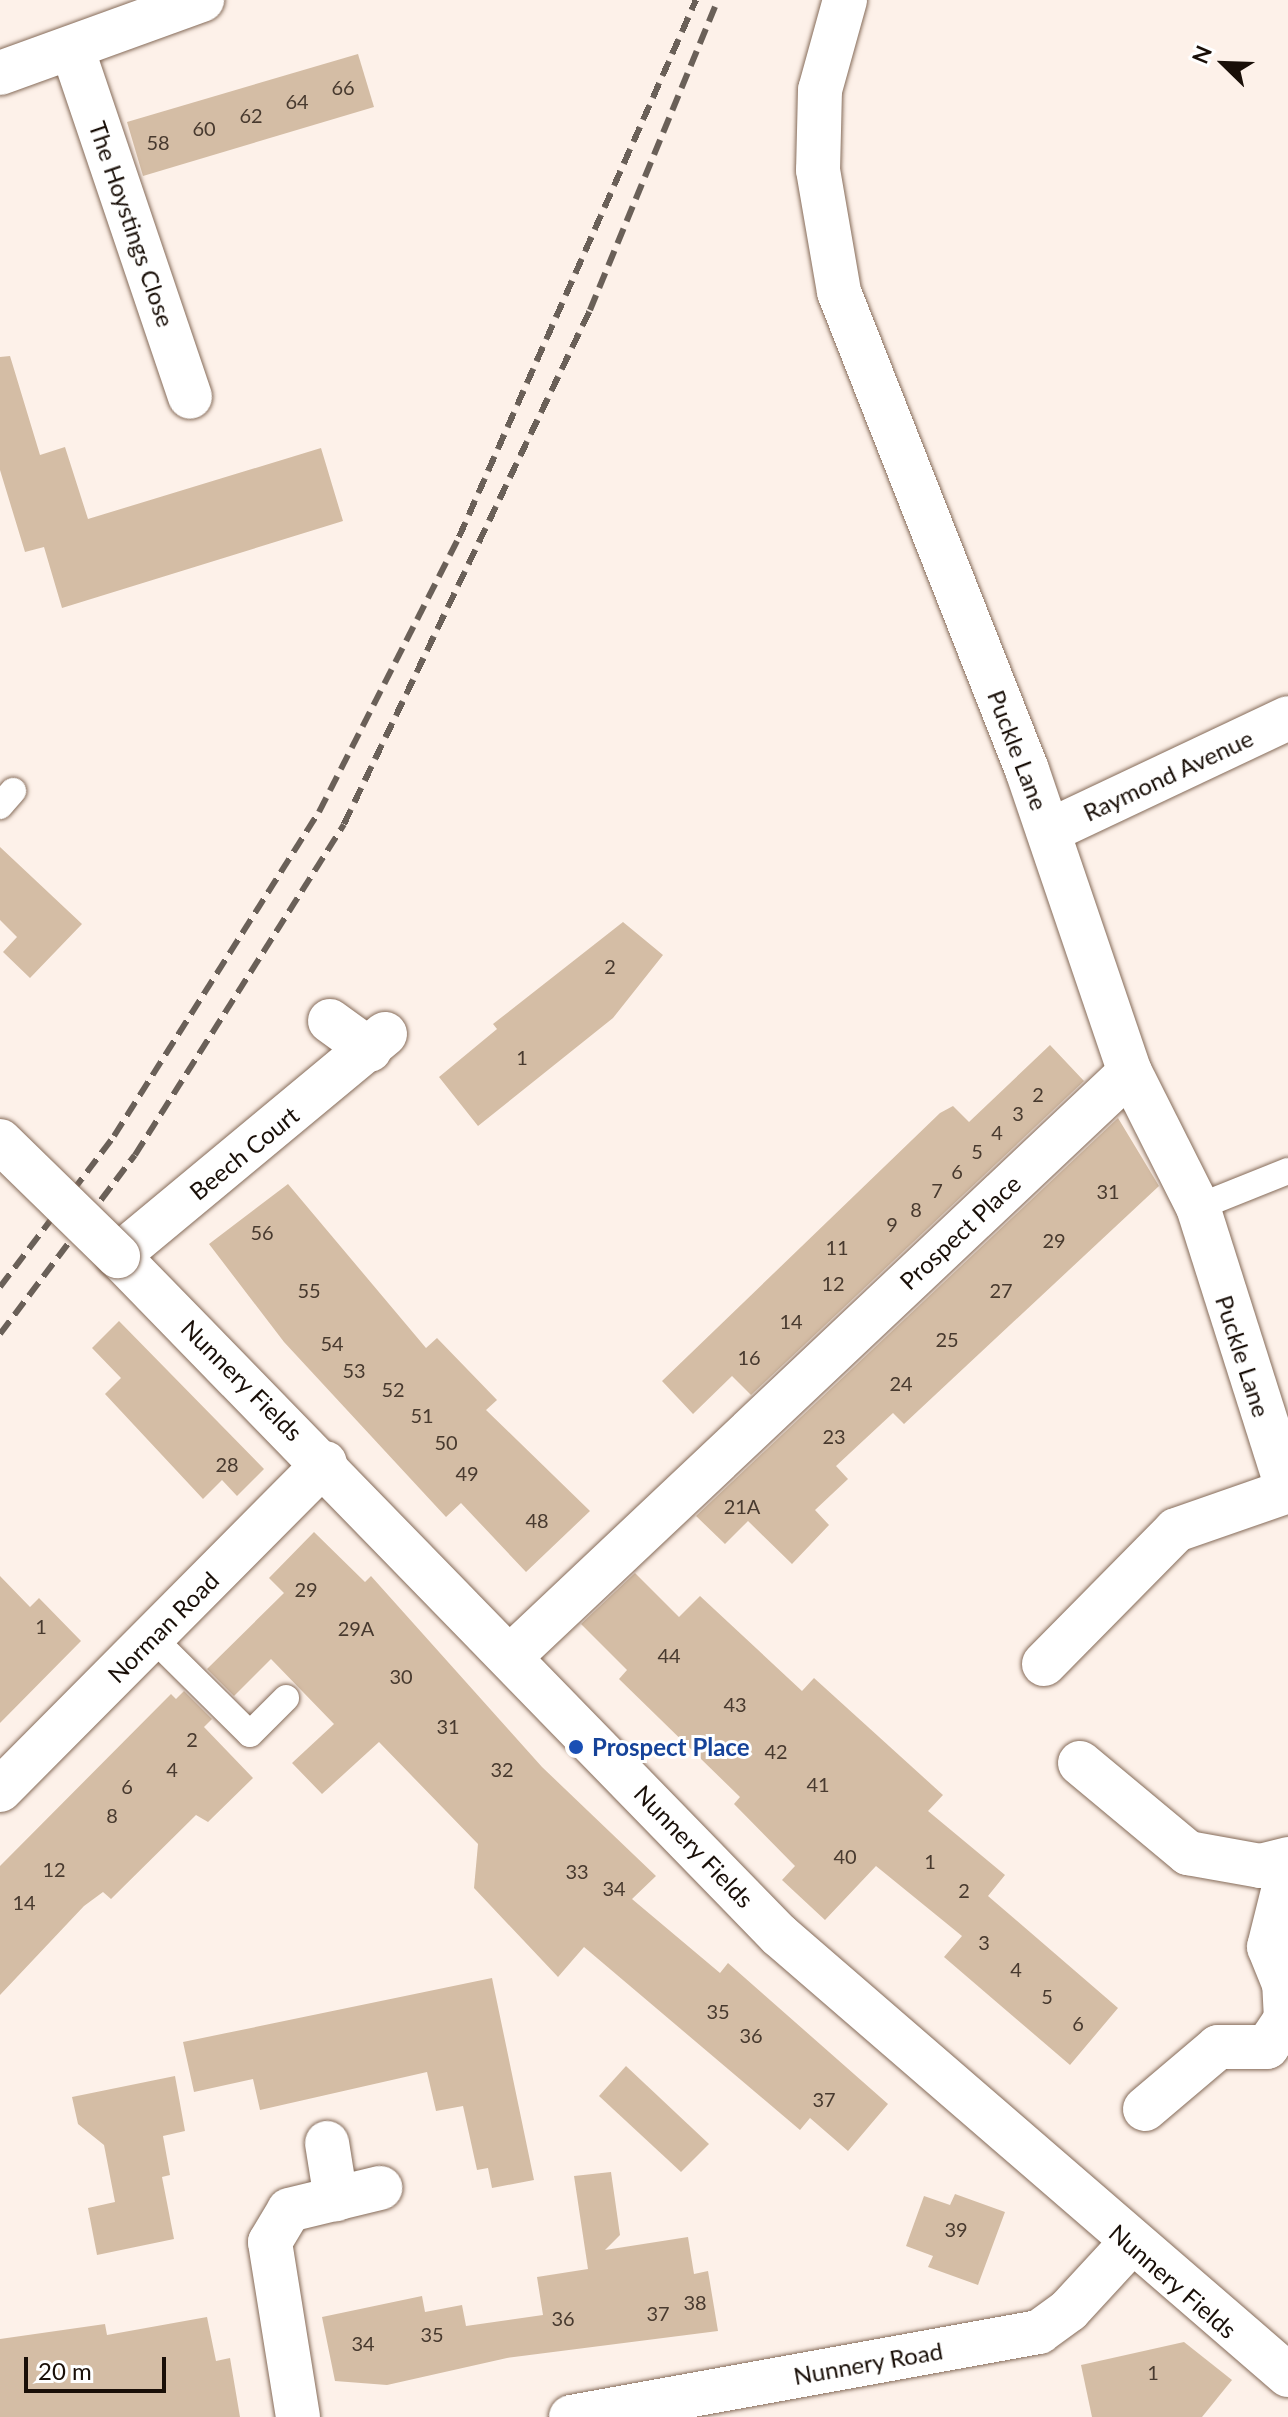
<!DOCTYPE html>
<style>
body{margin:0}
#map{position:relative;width:1288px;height:2417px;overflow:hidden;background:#fdf1e9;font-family:Lato,sans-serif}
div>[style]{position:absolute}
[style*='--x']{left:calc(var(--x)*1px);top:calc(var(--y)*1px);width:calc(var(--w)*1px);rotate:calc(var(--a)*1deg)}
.building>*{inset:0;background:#d4bda5}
.roads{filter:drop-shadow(0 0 2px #856b59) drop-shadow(0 0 2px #856b59)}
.lane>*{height:26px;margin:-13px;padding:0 13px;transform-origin:13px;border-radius:13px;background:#fff}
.street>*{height:44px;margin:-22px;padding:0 22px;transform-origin:22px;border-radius:22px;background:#fff}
.secondary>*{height:44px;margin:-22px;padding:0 22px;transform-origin:22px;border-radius:22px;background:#fff}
.rail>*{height:6px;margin-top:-3px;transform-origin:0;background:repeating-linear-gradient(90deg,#6a6058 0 16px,transparent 0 24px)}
.bridges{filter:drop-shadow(0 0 2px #856b59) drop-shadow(0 0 2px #856b59)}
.street-bridge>*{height:44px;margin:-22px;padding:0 22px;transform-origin:22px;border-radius:22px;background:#fff}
.dots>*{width:22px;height:22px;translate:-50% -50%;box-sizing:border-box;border:4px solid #fff;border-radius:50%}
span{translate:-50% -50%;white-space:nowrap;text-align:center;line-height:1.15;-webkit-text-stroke:6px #fff;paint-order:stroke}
.number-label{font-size:20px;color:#483a2f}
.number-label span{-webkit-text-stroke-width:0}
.street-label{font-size:24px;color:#190f08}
.transit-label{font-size:24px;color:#164399;font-weight:700}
.left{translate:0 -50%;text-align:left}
.north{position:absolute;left:1184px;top:24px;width:80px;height:80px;-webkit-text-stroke:6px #fff;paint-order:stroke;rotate:293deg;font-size:22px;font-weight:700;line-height:32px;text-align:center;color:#190f08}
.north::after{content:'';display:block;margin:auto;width:28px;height:36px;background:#190f08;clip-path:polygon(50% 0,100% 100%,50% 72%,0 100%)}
.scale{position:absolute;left:24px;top:2357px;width:142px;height:36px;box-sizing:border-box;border:4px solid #190f08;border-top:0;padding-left:10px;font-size:24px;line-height:28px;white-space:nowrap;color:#190f08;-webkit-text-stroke:6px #fff;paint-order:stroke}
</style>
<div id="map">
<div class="building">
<i style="clip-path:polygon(358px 54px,374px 107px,143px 176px,127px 122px)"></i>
<i style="clip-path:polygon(10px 356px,40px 455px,65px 447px,88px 519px,321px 448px,343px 521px,62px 608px,44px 547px,25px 552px,0 470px,0 357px)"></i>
<i style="clip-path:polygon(0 847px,82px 924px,30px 978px,3px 952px,17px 937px,0 920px)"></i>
<i style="clip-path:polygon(623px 922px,663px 955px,613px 1018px,478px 1126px,439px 1077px,497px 1029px,493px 1024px)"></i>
<i style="clip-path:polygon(1050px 1045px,1084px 1081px,751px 1395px,732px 1376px,693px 1414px,662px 1381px,940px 1113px,953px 1106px,969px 1122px)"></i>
<i style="clip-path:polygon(1118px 1118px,1159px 1186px,904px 1424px,893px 1413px,836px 1466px,848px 1479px,815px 1510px,829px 1525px,792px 1564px,748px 1521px,725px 1544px,696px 1516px)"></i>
<i style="clip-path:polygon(288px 1184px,426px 1348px,437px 1338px,497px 1400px,486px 1410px,590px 1511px,526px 1572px,461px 1503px,446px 1517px,284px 1342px,209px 1244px)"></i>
<i style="clip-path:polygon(119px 1321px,264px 1469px,237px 1496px,222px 1480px,203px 1499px,105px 1394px,121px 1378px,92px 1348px)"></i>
<i style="clip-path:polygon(314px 1532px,365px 1582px,371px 1576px,542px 1767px,656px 1876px,632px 1899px,720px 1973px,728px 1963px,888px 2104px,848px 2151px,810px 2118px,800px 2130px,584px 1947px,558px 1977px,474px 1888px,478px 1844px,379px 1742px,322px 1794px,292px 1763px,334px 1724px,271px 1659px,234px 1696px,207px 1669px,284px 1593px,269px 1578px)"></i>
<i style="clip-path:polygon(635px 1573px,679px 1617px,700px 1596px,802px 1691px,814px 1678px,943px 1795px,928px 1811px,1005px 1875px,988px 1896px,1118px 2008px,1070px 2065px,944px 1957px,962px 1936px,876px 1866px,825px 1920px,782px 1880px,795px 1866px,734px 1804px,740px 1797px,619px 1679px,627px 1670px,581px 1624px)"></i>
<i style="clip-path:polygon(0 1576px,30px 1607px,39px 1598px,81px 1641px,0 1723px)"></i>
<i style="clip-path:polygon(184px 1691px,212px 1719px,204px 1727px,253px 1778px,208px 1822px,196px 1815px,111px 1899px,103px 1892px,84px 1906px,0 1995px,0 1866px,171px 1694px,176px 1699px)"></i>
<i style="clip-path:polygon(492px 1978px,534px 2180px,492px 2188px,488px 2168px,477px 2170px,463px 2106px,436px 2111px,427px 2072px,260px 2110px,253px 2079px,194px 2092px,183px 2042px)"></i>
<i style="clip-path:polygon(626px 2066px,709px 2144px,681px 2172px,599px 2096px)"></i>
<i style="clip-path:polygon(175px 2076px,185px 2131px,163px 2136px,170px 2175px,162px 2177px,174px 2239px,97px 2255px,88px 2208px,115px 2202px,104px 2145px,78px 2124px,72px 2097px)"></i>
<i style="clip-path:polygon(611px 2172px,620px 2235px,605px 2250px,688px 2237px,694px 2274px,708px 2271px,718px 2331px,507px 2358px,387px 2385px,335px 2381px,322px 2317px,422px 2296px,425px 2312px,462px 2305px,466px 2326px,543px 2315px,537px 2277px,588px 2269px,574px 2176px)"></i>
<i style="clip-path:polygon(955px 2194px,1005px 2212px,978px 2285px,928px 2267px,933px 2256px,906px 2246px,924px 2196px,950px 2205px)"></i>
<i style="clip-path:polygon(207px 2317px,216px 2361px,230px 2358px,240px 2417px,0 2417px,0 2339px,105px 2324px,107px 2335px)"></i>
<i style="clip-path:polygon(1184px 2342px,1232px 2380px,1202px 2417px,1092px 2417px,1081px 2365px)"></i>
</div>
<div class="roads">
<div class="lane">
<i style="--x:0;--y:806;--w:20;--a:-49"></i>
<i style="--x:1198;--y:1207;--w:97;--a:-21.8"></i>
<i style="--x:153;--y:1638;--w:136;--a:44.7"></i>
<i style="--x:250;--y:1734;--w:51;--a:-45"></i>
</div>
<div class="street">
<i style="--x:845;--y:0;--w:93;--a:105.5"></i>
<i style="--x:820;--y:90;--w:80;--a:91.4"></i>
<i style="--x:818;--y:170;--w:124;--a:80.2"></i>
<i style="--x:839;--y:292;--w:514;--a:68.53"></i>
<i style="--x:1027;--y:770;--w:319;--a:71.2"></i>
<i style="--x:1130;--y:1072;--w:151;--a:63.3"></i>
<i style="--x:1198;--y:1207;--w:297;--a:72.4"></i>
<i style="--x:73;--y:51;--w:365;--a:71.3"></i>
<i style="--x:1049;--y:831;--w:264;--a:-25.3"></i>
<i style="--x:330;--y:1021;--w:49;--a:35.9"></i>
<i style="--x:385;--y:1034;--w:347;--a:140.3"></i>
<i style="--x:118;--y:1256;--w:948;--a:45.77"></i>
<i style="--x:779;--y:1935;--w:673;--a:40.84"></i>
<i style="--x:511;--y:1656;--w:851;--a:-43.33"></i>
<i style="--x:1044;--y:1664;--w:188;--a:-45.4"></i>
<i style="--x:1176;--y:1530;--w:119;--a:-19.2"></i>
<i style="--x:1080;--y:1763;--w:141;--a:39.8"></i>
<i style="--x:1188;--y:1853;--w:73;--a:10.2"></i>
<i style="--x:1260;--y:1866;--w:29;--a:-14"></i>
<i style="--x:0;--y:1790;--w:461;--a:-45.2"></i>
<i style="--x:1145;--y:2109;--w:96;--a:-40.3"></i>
<i style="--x:1218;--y:2047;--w:49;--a:0"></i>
<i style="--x:1267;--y:2047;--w:34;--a:-56"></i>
<i style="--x:1286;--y:2019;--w:35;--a:-93"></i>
<i style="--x:1284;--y:1984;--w:40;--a:-112"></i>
<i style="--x:1269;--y:1947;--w:78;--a:-76"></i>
<i style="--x:327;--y:2143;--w:57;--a:80.9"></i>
<i style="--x:298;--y:2417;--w:177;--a:-99.1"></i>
<i style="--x:270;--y:2242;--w:37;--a:-59"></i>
<i style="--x:289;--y:2210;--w:94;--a:-13.6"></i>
<i style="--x:571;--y:2417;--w:476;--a:-10.3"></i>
<i style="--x:1039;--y:2332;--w:37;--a:-36"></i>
<i style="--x:1069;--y:2310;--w:90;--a:-47.3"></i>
</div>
<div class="secondary">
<i style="--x:0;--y:73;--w:215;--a:-19.9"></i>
</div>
</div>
<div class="rail">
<i style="--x:0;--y:1287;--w:189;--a:-52.9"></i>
<i style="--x:114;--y:1136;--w:383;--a:-57.7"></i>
<i style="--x:319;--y:812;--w:309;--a:-63"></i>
<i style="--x:459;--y:537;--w:587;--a:-66.19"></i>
<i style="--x:0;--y:1334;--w:224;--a:-53"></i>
<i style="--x:135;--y:1155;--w:391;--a:-57.7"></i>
<i style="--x:344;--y:824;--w:570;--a:-64.42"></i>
<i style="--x:590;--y:310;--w:335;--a:-67.6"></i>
</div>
<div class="bridges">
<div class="street-bridge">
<i style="--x:0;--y:1141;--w:165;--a:44.3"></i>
</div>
</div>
<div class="dots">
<i style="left:576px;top:1747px;background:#1a4fb4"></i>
</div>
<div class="number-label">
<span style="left:343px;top:87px">66</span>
<span style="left:297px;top:101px">64</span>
<span style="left:251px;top:115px">62</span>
<span style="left:204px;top:128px">60</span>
<span style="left:158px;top:142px">58</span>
<span style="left:610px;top:966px">2</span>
<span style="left:522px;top:1057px">1</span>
<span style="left:1038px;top:1094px">2</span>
<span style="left:1018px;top:1113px">3</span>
<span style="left:997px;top:1132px">4</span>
<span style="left:977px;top:1151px">5</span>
<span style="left:957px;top:1171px">6</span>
<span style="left:937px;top:1190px">7</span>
<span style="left:1108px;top:1191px">31</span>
<span style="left:916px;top:1209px">8</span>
<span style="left:892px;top:1224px">9</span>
<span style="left:262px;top:1232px">56</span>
<span style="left:1054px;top:1240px">29</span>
<span style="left:837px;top:1247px">11</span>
<span style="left:833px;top:1283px">12</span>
<span style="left:309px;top:1290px">55</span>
<span style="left:1001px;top:1290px">27</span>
<span style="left:791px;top:1321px">14</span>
<span style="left:947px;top:1339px">25</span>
<span style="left:332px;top:1343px">54</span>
<span style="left:749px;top:1357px">16</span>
<span style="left:354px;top:1370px">53</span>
<span style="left:901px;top:1383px">24</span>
<span style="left:393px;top:1389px">52</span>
<span style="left:422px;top:1415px">51</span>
<span style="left:834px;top:1436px">23</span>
<span style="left:446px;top:1442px">50</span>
<span style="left:227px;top:1464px">28</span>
<span style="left:467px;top:1473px">49</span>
<span style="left:742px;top:1506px">21A</span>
<span style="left:537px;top:1520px">48</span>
<span style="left:306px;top:1589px">29</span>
<span style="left:41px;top:1626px">1</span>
<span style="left:356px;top:1628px">29A</span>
<span style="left:669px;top:1655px">44</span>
<span style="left:401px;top:1676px">30</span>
<span style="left:735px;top:1704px">43</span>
<span style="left:448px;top:1726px">31</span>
<span style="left:192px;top:1739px">2</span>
<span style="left:776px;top:1751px">42</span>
<span style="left:172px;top:1769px">4</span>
<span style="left:502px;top:1769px">32</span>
<span style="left:818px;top:1784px">41</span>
<span style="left:127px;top:1786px">6</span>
<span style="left:112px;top:1815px">8</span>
<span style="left:845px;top:1856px">40</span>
<span style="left:930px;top:1861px">1</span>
<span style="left:54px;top:1869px">12</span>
<span style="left:577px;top:1871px">33</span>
<span style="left:614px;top:1888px">34</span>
<span style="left:964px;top:1890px">2</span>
<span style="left:24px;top:1902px">14</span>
<span style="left:984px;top:1942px">3</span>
<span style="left:1016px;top:1969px">4</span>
<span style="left:1047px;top:1996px">5</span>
<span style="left:718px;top:2011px">35</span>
<span style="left:1078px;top:2023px">6</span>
<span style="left:751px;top:2035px">36</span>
<span style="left:824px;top:2099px">37</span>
<span style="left:956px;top:2229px">39</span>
<span style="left:695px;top:2302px">38</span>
<span style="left:658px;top:2313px">37</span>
<span style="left:563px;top:2318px">36</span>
<span style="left:432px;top:2334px">35</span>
<span style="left:363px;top:2343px">34</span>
<span style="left:1153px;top:2372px">1</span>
</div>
<div class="street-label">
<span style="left:132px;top:224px;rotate:71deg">The Hoystings Close</span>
<span style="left:1018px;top:750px;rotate:69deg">Puckle Lane</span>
<span style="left:1168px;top:775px;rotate:-25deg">Raymond Avenue</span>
<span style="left:244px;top:1153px;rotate:-39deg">Beech Court</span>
<span style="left:960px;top:1232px;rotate:-43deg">Prospect Place</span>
<span style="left:1243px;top:1356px;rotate:72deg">Puckle Lane</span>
<span style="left:242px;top:1380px;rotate:45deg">Nunnery Fields</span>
<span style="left:163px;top:1627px;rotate:-45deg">Norman Road</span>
<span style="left:694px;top:1846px;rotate:46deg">Nunnery Fields</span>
<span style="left:1173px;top:2281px;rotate:41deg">Nunnery Fields</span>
<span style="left:868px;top:2363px;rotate:-10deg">Nunnery Road</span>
</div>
<div class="transit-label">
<span class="left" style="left:592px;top:1747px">Prospect Place</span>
</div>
<div class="north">N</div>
<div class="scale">20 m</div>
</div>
